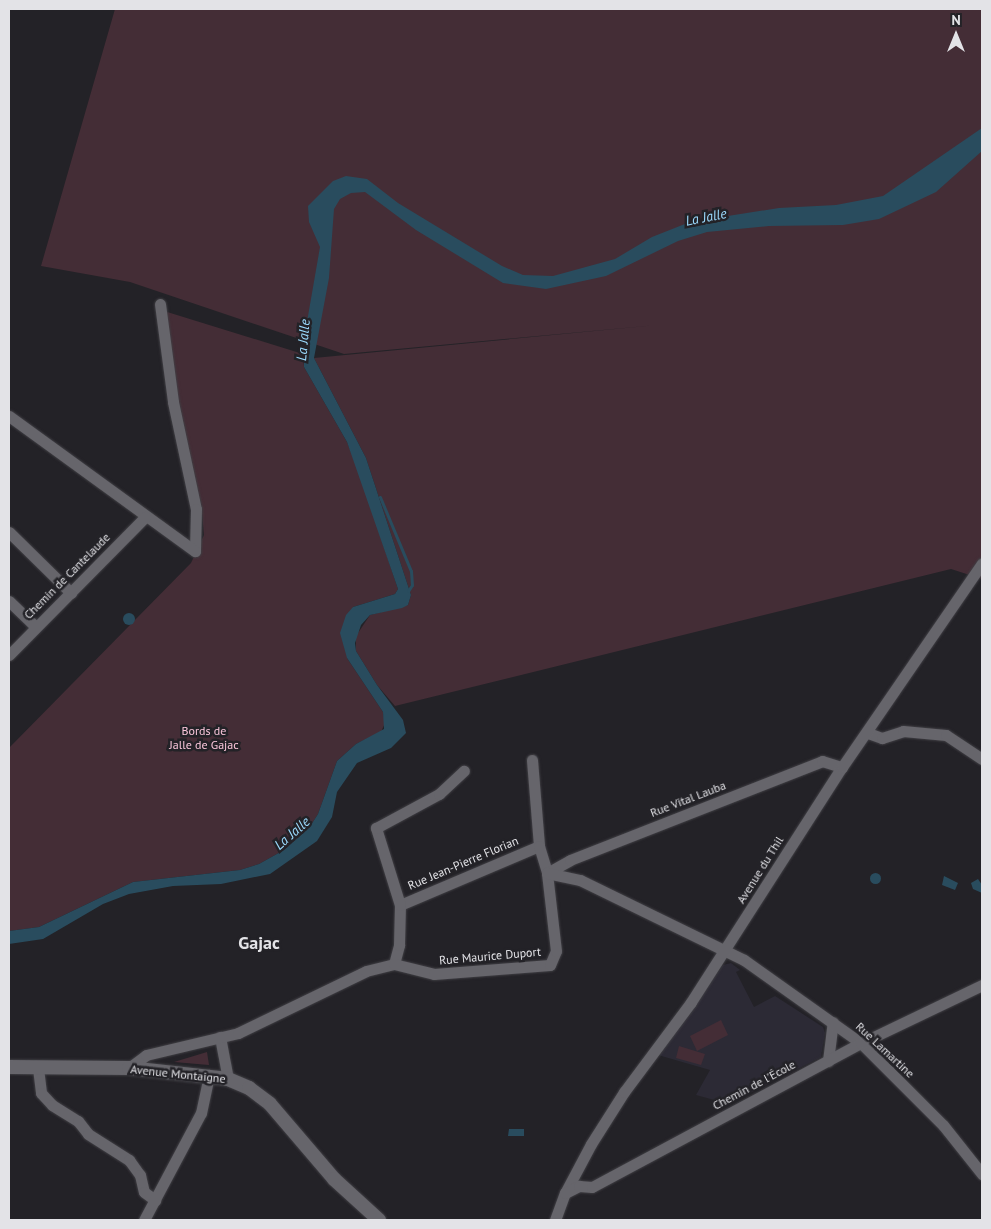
<!DOCTYPE html>
<meta charset="utf-8">
<style>
body{margin:0}
#map{position:relative;width:991px;height:1229px;overflow:hidden;background:#232227;font-family:"PT Sans",sans-serif}
div>[style]{position:absolute}
[style*='--x']{left:calc(var(--x)*1px);top:calc(var(--y)*1px);width:calc(var(--w)*1px);rotate:calc(var(--a)*1deg)}
.built>*{inset:0;background:#2c2a35}
.green>*{inset:0;background:#442d36}
.water>*{inset:0;background:#294c5e}
.round{border-radius:50%}
.stream>*{height:3px;margin:-1.5px;padding:0 1.5px;transform-origin:1.5px;border-radius:1.5px;background:#294c5e}
.roads{filter:drop-shadow(0 0 1px #403f44) drop-shadow(0 0 1px #403f44)}
.minor>*{height:11px;margin:-5.5px;padding:0 5.5px;transform-origin:5.5px;border-radius:5.5px;background:#66656b}
.secondary>*{height:14px;margin:-7px;padding:0 7px;transform-origin:7px;border-radius:7px;background:#66656b}
span{translate:-50% -50%;white-space:nowrap;text-align:center;line-height:1.15;-webkit-text-stroke:5px #232227;paint-order:stroke}
.street-label{font-size:12px;color:#e3e3e7}
.park-label{font-size:12px;color:#f9c5da}
.water-label{font-size:14px;color:#9bdafd;font-style:italic}
.district-label{font-size:18px;color:#e3e3e7;font-weight:700}
.frame{position:absolute;inset:0;border:10px solid #e3e3e7;pointer-events:none}
.north{position:absolute;left:931px;top:10px;width:50px;height:50px;-webkit-text-stroke:4px #232227;paint-order:stroke;rotate:0deg;font-size:14px;font-weight:700;line-height:20px;text-align:center;color:#e3e3e7}
.north::after{content:'';display:block;margin:auto;width:18px;height:22px;background:#e3e3e7;clip-path:polygon(50% 0,100% 100%,50% 72%,0 100%)}
</style>
<div id="map">
<div class="built">
<i style="clip-path:polygon(731px 963px,740px 970px,736px 972px,754px 1007px,775px 996px,823px 1027px,825px 1033px,821px 1057px,729px 1104px,696px 1095px,710px 1070px,658px 1055px,723px 965px)"></i>
</div>
<div class="green">
<i style="clip-path:polygon(115px 9px,982px 9px,982px 579px,951px 569px,395px 706px,377px 685px,356px 651px,356px 636px,370px 615px,408px 605px,411px 595px,366px 458px,314px 358px,657px 325px,344px 354px,130px 282px,41px 266px)"></i>
<i style="clip-path:polygon(164px 311px,303px 354px,304px 367px,347px 442px,358px 469px,398px 589px,395px 594px,353px 607px,347px 658px,383px 712px,385px 723px,381px 732px,356px 744px,337px 761px,318px 814px,309px 828px,284px 850px,259px 864px,240px 870px,133px 882px,39px 927px,9px 931px,9px 748px,191px 563px,204px 535px,201px 503px,188px 465px)"></i>
<i style="clip-path:polygon(721px 1020px,728px 1035px,697px 1051px,690px 1036px)"></i>
<i style="clip-path:polygon(679px 1046px,705px 1054px,701px 1065px,676px 1058px)"></i>
<i style="clip-path:polygon(207px 1052px,209px 1065px,174px 1062px)"></i>
</div>
<div class="water">
<i style="clip-path:polygon(982px 128px,982px 151px,936px 192px,879px 219px,843px 225px,769px 226px,707px 232px,678px 241px,606px 276px,546px 289px,503px 283px,416px 230px,365px 192px,351px 193px,340px 199px,334px 209px,329px 278px,314px 358px,366px 458px,411px 595px,408px 605px,402px 608px,370px 615px,361px 625px,355px 643px,356px 651px,377px 685px,403px 720px,406px 733px,391px 748px,357px 763px,337px 792px,332px 817px,317px 841px,270px 874px,221px 884px,173px 886px,129px 894px,103px 904px,43px 939px,9px 944px,9px 931px,39px 927px,133px 882px,240px 870px,259px 864px,284px 850px,309px 828px,318px 814px,337px 761px,356px 744px,384px 729px,383px 712px,347px 658px,340px 633px,346px 615px,353px 607px,395px 594px,398px 589px,347px 442px,304px 367px,304px 339px,320px 247px,309px 222px,308px 206px,333px 181px,346px 176px,367px 179px,398px 203px,502px 266px,523px 275px,553px 276px,615px 259px,652px 237px,690px 222px,779px 208px,836px 205px,883px 196px)"></i>
<i class="round" style="left:123px;top:613px;width:12px;height:12px"></i>
<i class="round" style="left:869.5px;top:872.5px;width:11px;height:11px"></i>
<i style="clip-path:polygon(944px 876px,958px 883px,955px 890px,942px 885px)"></i>
<i style="clip-path:polygon(978px 879px,982px 885px,982px 893px,973px 889px,971px 883px)"></i>
<i style="clip-path:polygon(509px 1129px,524px 1129px,524px 1136px,508px 1136px)"></i>
</div>
<div class="stream">
<i style="--x:380;--y:497;--w:80;--a:67.3"></i>
<i style="--x:411;--y:571;--w:14;--a:86"></i>
<i style="--x:412;--y:585;--w:7;--a:124"></i>
</div>
<div class="roads">
<div class="minor">
<i style="--x:160;--y:304;--w:99;--a:82.4"></i>
<i style="--x:173;--y:402;--w:109;--a:77.9"></i>
<i style="--x:196;--y:509;--w:42;--a:91.4"></i>
<i style="--x:9;--y:416;--w:230;--a:36"></i>
<i style="--x:9;--y:532;--w:87;--a:44.5"></i>
<i style="--x:9;--y:601;--w:37;--a:44"></i>
<i style="--x:9;--y:655;--w:194;--a:-45.4"></i>
<i style="--x:868;--y:733;--w:15;--a:20"></i>
<i style="--x:882;--y:738;--w:22;--a:-18"></i>
<i style="--x:903;--y:731;--w:43;--a:5.3"></i>
<i style="--x:946;--y:735;--w:43;--a:33.7"></i>
<i style="--x:532;--y:760;--w:86;--a:85.3"></i>
<i style="--x:400;--y:905;--w:151;--a:-23"></i>
<i style="--x:539;--y:846;--w:28;--a:73"></i>
<i style="--x:547;--y:873;--w:26;--a:-29"></i>
<i style="--x:570;--y:860;--w:271;--a:-21.4"></i>
<i style="--x:822;--y:761;--w:21;--a:17"></i>
<i style="--x:394;--y:964;--w:20;--a:-75"></i>
<i style="--x:399;--y:945;--w:40;--a:-88.6"></i>
<i style="--x:400;--y:905;--w:81;--a:-107.3"></i>
<i style="--x:376;--y:828;--w:72;--a:-28.4"></i>
<i style="--x:439;--y:794;--w:34;--a:-43"></i>
<i style="--x:220;--y:1037;--w:43;--a:79.2"></i>
<i style="--x:828;--y:1061;--w:39;--a:-83"></i>
<i style="--x:38;--y:1068;--w:25;--a:83"></i>
<i style="--x:41;--y:1093;--w:16;--a:47"></i>
<i style="--x:52;--y:1105;--w:31;--a:32"></i>
<i style="--x:78;--y:1121;--w:16;--a:52"></i>
<i style="--x:88;--y:1134;--w:49;--a:32.4"></i>
<i style="--x:129;--y:1160;--w:19;--a:54"></i>
<i style="--x:140;--y:1175;--w:17;--a:77"></i>
<i style="--x:144;--y:1192;--w:14;--a:36"></i>
<i style="--x:129;--y:1068;--w:21;--a:-37"></i>
<i style="--x:146;--y:1055;--w:95;--a:-13.4"></i>
<i style="--x:238;--y:1033;--w:142;--a:-25.8"></i>
<i style="--x:366;--y:971;--w:29;--a:-14"></i>
<i style="--x:394;--y:964;--w:41;--a:14"></i>
<i style="--x:434;--y:974;--w:116;--a:-4.4"></i>
<i style="--x:550;--y:965;--w:15;--a:-67"></i>
<i style="--x:556;--y:951;--w:79;--a:-96.6"></i>
<i style="--x:547;--y:873;--w:34;--a:12"></i>
<i style="--x:580;--y:880;--w:182;--a:26"></i>
<i style="--x:744;--y:960;--w:143;--a:35.4"></i>
<i style="--x:861;--y:1043;--w:116;--a:45"></i>
<i style="--x:943;--y:1125;--w:63;--a:51.5"></i>
<i style="--x:565;--y:1193;--w:55;--a:-62"></i>
<i style="--x:591;--y:1144;--w:62;--a:-57.6"></i>
<i style="--x:624;--y:1092;--w:112;--a:-53.3"></i>
<i style="--x:691;--y:1002;--w:279;--a:-57.3"></i>
<i style="--x:842;--y:767;--w:247;--a:-55.5"></i>
<i style="--x:144;--y:1220;--w:121;--a:-62"></i>
<i style="--x:201;--y:1113;--w:39;--a:-78"></i>
<i style="--x:555;--y:1220;--w:29;--a:-70"></i>
<i style="--x:565;--y:1193;--w:16;--a:-27"></i>
<i style="--x:579;--y:1186;--w:13;--a:4"></i>
<i style="--x:592;--y:1187;--w:305;--a:-28.2"></i>
<i style="--x:861;--y:1043;--w:134;--a:-25.6"></i>
</div>
<div class="secondary">
<i style="--x:9;--y:1067;--w:120;--a:0.5"></i>
<i style="--x:129;--y:1068;--w:100;--a:6.3"></i>
<i style="--x:228;--y:1079;--w:23;--a:23"></i>
<i style="--x:249;--y:1088;--w:26;--a:37"></i>
<i style="--x:270;--y:1104;--w:99;--a:49.5"></i>
<i style="--x:334;--y:1179;--w:61;--a:42.3"></i>
</div>
</div>
<div class="street-label">
<span style="left:67px;top:576px;rotate:-45deg">Chemin de Cantelaude</span>
<span style="left:688px;top:799px;rotate:-21deg">Rue Vital Lauba</span>
<span style="left:463px;top:863px;rotate:-23deg">Rue Jean-Pierre Florian</span>
<span style="left:760px;top:870px;rotate:-58deg">Avenue du Thil</span>
<span style="left:490px;top:956px;rotate:-5deg">Rue Maurice Duport</span>
<span style="left:885px;top:1050px;rotate:43deg">Rue Lamartine</span>
<span style="left:178px;top:1074px;rotate:6deg">Avenue Montaigne</span>
<span style="left:754px;top:1085px;rotate:-28deg">Chemin de l'École</span>
</div>
<div class="park-label">
<span style="left:204px;top:738px">Bords de<br>Jalle de Gajac</span>
</div>
<div class="water-label">
<span style="left:706px;top:217px;rotate:-11deg">La Jalle</span>
<span style="left:303px;top:340px;rotate:-85deg">La Jalle</span>
<span style="left:292px;top:833px;rotate:-41deg">La Jalle</span>
</div>
<div class="district-label">
<span style="left:259px;top:943px">Gajac</span>
</div>
<div class="frame"></div>
<div class="north">N</div>
</div>
